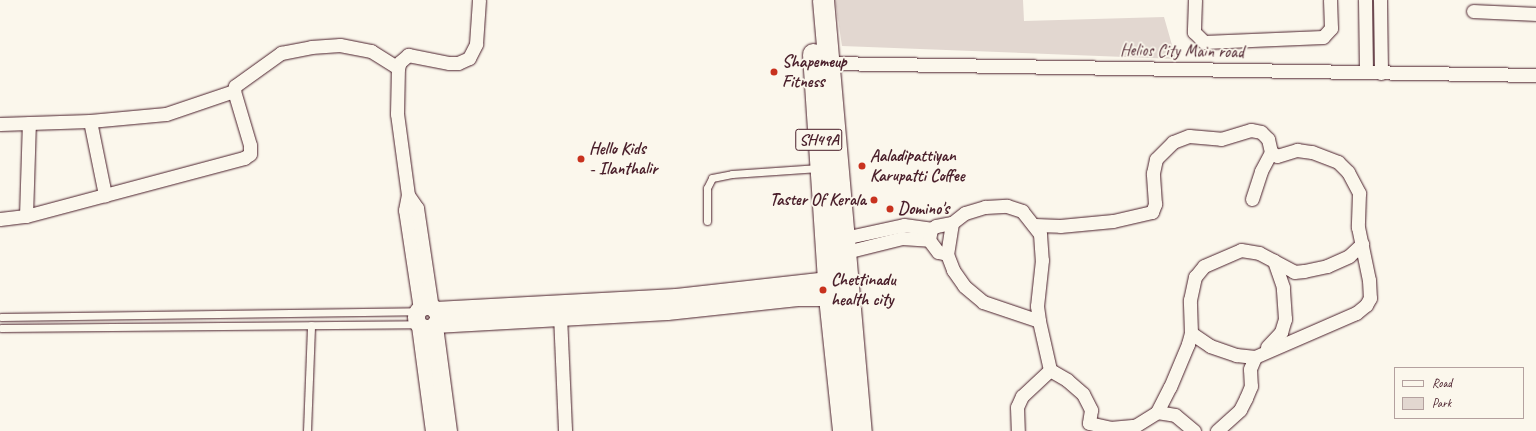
<!DOCTYPE html>
<style>
body{margin:0}
#map{position:relative;width:1536px;height:431px;overflow:hidden;background:#fbf7ec;font-family:Caveat,sans-serif}
div>[style]{position:absolute}
[style*='--x']{left:calc(var(--x)*1px);top:calc(var(--y)*1px);width:calc(var(--w)*1px);rotate:calc(var(--a)*1deg)}
.green>*{inset:0;background:#e2d7d0}
.roads{filter:drop-shadow(0 0 1px #4a1f2b) drop-shadow(0 0 1px #4a1f2b)}
.service>*{height:7px;margin:-3.5px;padding:0 3.5px;transform-origin:3.5px;border-radius:3.5px;background:#fbf7ec}
.minor>*{height:13px;margin:-6.5px;padding:0 6.5px;transform-origin:6.5px;border-radius:6.5px;background:#fbf7ec}
.tertiary>*{height:17px;margin:-8.5px;padding:0 8.5px;transform-origin:8.5px;border-radius:8.5px;background:#fbf7ec}
.tertiary>.ring{margin:-8.5px;padding:0;box-sizing:content-box;background:none;border:17px solid #fbf7ec;border-radius:50%}
.primary>*{height:21px;margin:-10.5px;padding:0 10.5px;transform-origin:10.5px;border-radius:10.5px;background:#fbf7ec}
.dots>*{width:11px;height:11px;translate:-50% -50%;box-sizing:border-box;border:2px solid #fbf7ec;border-radius:50%}
span{translate:-50% -50%;white-space:nowrap;text-align:center;line-height:1.15;-webkit-text-stroke:3.5px #fbf7ec;paint-order:stroke}
.shield-label span{padding:1px 3px;background:#fbf7ec;border:1px solid;border-radius:3px;-webkit-text-stroke-width:0}
.shield-label{font-size:16px;color:#4a1f2b;font-weight:700}
.street-label{font-size:17px;color:#4a1f2b}
.poi-label{font-size:17px;color:#4a1f2b;font-weight:700}
.left{translate:0 -50%;text-align:left}
.right{translate:-100% -50%;text-align:right}
.legend{position:absolute;left:1394px;top:367px;width:130px;height:52px;box-sizing:border-box;background:#fbf7ec;border:1px solid #b4a19f;margin:0;padding:5px 7px;list-style:none;font-size:12px;color:#4a1f2b}
.legend li{display:flex;align-items:center;gap:8px;height:20px}
.legend b{width:20px;border:1px solid #b4a19f}
</style>
<div id="map">
<div class="green">
<i style="clip-path:polygon(835px 0,1023px 0,1024px 21px,1164px 17px,1176px 59px,842px 46px)"></i>
</div>
<div class="roads">
<div class="service">
<i style="--x:707;--y:221;--w:33;--a:-90"></i>
<i style="--x:707;--y:188;--w:11;--a:-63"></i>
<i style="--x:712;--y:178;--w:20;--a:-11"></i>
<i style="--x:732;--y:174;--w:87;--a:-3.9"></i>
<i style="--x:1;--y:317;--w:416;--a:-0.8"></i>
<i style="--x:1;--y:328;--w:417;--a:-0.5"></i>
<i style="--x:307;--y:431;--w:106;--a:-87.8"></i>
</div>
<div class="minor">
<i style="--x:1195;--y:0;--w:32;--a:92"></i>
<i style="--x:1194;--y:32;--w:14;--a:45"></i>
<i style="--x:1204;--y:42;--w:119;--a:-2.4"></i>
<i style="--x:1323;--y:37;--w:12;--a:-48"></i>
<i style="--x:1331;--y:28;--w:28;--a:-92"></i>
<i style="--x:1365;--y:0;--w:72;--a:89.2"></i>
<i style="--x:1380;--y:0;--w:73;--a:89.2"></i>
<i style="--x:1473;--y:11;--w:63;--a:2.7"></i>
<i style="--x:828;--y:63;--w:708;--a:0.97"></i>
<i style="--x:90;--y:121;--w:76;--a:78.5"></i>
<i style="--x:0;--y:124;--w:90;--a:-1.9"></i>
<i style="--x:90;--y:121;--w:76;--a:-5.3"></i>
<i style="--x:166;--y:114;--w:72;--a:-18.7"></i>
<i style="--x:408;--y:195;--w:16;--a:55"></i>
<i style="--x:417;--y:208;--w:101;--a:81.5"></i>
<i style="--x:1252;--y:199;--w:29;--a:-72"></i>
<i style="--x:1261;--y:171;--w:21;--a:-62"></i>
<i style="--x:26;--y:216;--w:93;--a:-88.2"></i>
<i style="--x:0;--y:219;--w:26;--a:-7"></i>
<i style="--x:26;--y:216;--w:226;--a:-14.9"></i>
<i style="--x:244;--y:158;--w:7;--a:-34"></i>
<i style="--x:250;--y:154;--w:9;--a:-90"></i>
<i style="--x:250;--y:145;--w:56;--a:-106.5"></i>
<i style="--x:234;--y:91;--w:5;--a:-79"></i>
<i style="--x:235;--y:86;--w:57;--a:-35.7"></i>
<i style="--x:281;--y:53;--w:31;--a:-11"></i>
<i style="--x:311;--y:47;--w:29;--a:-4"></i>
<i style="--x:340;--y:45;--w:32;--a:11"></i>
<i style="--x:371;--y:51;--w:32;--a:32"></i>
<i style="--x:952;--y:223;--w:31;--a:99"></i>
<i style="--x:947;--y:254;--w:17;--a:69"></i>
<i style="--x:953;--y:270;--w:19;--a:55"></i>
<i style="--x:964;--y:286;--w:25;--a:40"></i>
<i style="--x:983;--y:302;--w:59;--a:18.7"></i>
<i style="--x:1039;--y:321;--w:50;--a:77.3"></i>
<i style="--x:1050;--y:370;--w:38;--a:137"></i>
<i style="--x:1022;--y:396;--w:12;--a:114"></i>
<i style="--x:1017;--y:407;--w:24;--a:88"></i>
<i style="--x:1035;--y:225;--w:25;--a:2"></i>
<i style="--x:1060;--y:226;--w:53;--a:-5.4"></i>
<i style="--x:1113;--y:221;--w:40;--a:-13"></i>
<i style="--x:1152;--y:212;--w:9;--a:-69"></i>
<i style="--x:1155;--y:204;--w:31;--a:-94"></i>
<i style="--x:1153;--y:173;--w:14;--a:-78"></i>
<i style="--x:1156;--y:159;--w:24;--a:-45"></i>
<i style="--x:1173;--y:142;--w:17;--a:-21"></i>
<i style="--x:1189;--y:136;--w:32;--a:5"></i>
<i style="--x:1221;--y:139;--w:31;--a:-17"></i>
<i style="--x:1251;--y:130;--w:10;--a:11"></i>
<i style="--x:1261;--y:132;--w:10;--a:45"></i>
<i style="--x:1268;--y:139;--w:13;--a:77"></i>
<i style="--x:1271;--y:152;--w:7;--a:34"></i>
<i style="--x:1277;--y:156;--w:21;--a:-17"></i>
<i style="--x:1297;--y:150;--w:15;--a:8"></i>
<i style="--x:1312;--y:152;--w:28;--a:21"></i>
<i style="--x:1338;--y:162;--w:14;--a:45"></i>
<i style="--x:1348;--y:172;--w:24;--a:62"></i>
<i style="--x:1359;--y:193;--w:34;--a:92"></i>
<i style="--x:1358;--y:227;--w:54;--a:78.3"></i>
<i style="--x:1369;--y:280;--w:18;--a:87"></i>
<i style="--x:1370;--y:298;--w:8;--a:120"></i>
<i style="--x:1366;--y:305;--w:13;--a:141"></i>
<i style="--x:1356;--y:313;--w:110;--a:156.5"></i>
<i style="--x:1255;--y:357;--w:13;--a:113"></i>
<i style="--x:1250;--y:369;--w:17;--a:87"></i>
<i style="--x:1251;--y:386;--w:13;--a:113"></i>
<i style="--x:1246;--y:398;--w:13;--a:117"></i>
<i style="--x:1240;--y:410;--w:31;--a:138"></i>
<i style="--x:844;--y:238;--w:61;--a:-12.2"></i>
<i style="--x:904;--y:225;--w:27;--a:8"></i>
<i style="--x:846;--y:252;--w:58;--a:-14"></i>
<i style="--x:902;--y:238;--w:27;--a:4"></i>
<i style="--x:947;--y:254;--w:9;--a:-167"></i>
<i style="--x:938;--y:252;--w:15;--a:-127"></i>
<i style="--x:929;--y:240;--w:11;--a:-80"></i>
<i style="--x:931;--y:229;--w:6;--a:-31"></i>
<i style="--x:936;--y:226;--w:16;--a:-11"></i>
<i style="--x:952;--y:223;--w:16;--a:-38"></i>
<i style="--x:965;--y:213;--w:21;--a:-17"></i>
<i style="--x:985;--y:207;--w:22;--a:-3"></i>
<i style="--x:1007;--y:206;--w:16;--a:18"></i>
<i style="--x:1022;--y:211;--w:29;--a:52"></i>
<i style="--x:1040;--y:234;--w:26;--a:86"></i>
<i style="--x:1042;--y:260;--w:46;--a:96.2"></i>
<i style="--x:1037;--y:306;--w:15;--a:82"></i>
<i style="--x:420;--y:309;--w:100;--a:-98.6"></i>
<i style="--x:405;--y:210;--w:15;--a:-79"></i>
<i style="--x:408;--y:195;--w:82;--a:-97.7"></i>
<i style="--x:397;--y:114;--w:46;--a:-88.8"></i>
<i style="--x:398;--y:68;--w:6;--a:-72"></i>
<i style="--x:400;--y:62;--w:11;--a:-41"></i>
<i style="--x:408;--y:55;--w:42;--a:11"></i>
<i style="--x:449;--y:63;--w:9;--a:0"></i>
<i style="--x:458;--y:63;--w:12;--a:-24"></i>
<i style="--x:469;--y:58;--w:16;--a:-63"></i>
<i style="--x:476;--y:44;--w:44;--a:-86.1"></i>
<i style="--x:560;--y:315;--w:116;--a:87.5"></i>
<i style="--x:1191;--y:333;--w:23;--a:34"></i>
<i style="--x:1210;--y:346;--w:28;--a:19"></i>
<i style="--x:1236;--y:355;--w:19;--a:6"></i>
<i style="--x:1267;--y:347;--w:21;--a:-47"></i>
<i style="--x:1281;--y:332;--w:14;--a:-73"></i>
<i style="--x:1285;--y:319;--w:32;--a:-94"></i>
<i style="--x:1283;--y:287;--w:28;--a:-109"></i>
<i style="--x:1050;--y:370;--w:20;--a:30"></i>
<i style="--x:1067;--y:380;--w:21;--a:41"></i>
<i style="--x:1083;--y:394;--w:18;--a:63"></i>
<i style="--x:1091;--y:410;--w:13;--a:99"></i>
<i style="--x:1089;--y:423;--w:22;--a:13"></i>
<i style="--x:1110;--y:428;--w:25;--a:-5"></i>
<i style="--x:1135;--y:426;--w:26;--a:-32"></i>
<i style="--x:1157;--y:412;--w:28;--a:-63"></i>
<i style="--x:1170;--y:387;--w:47;--a:-67.3"></i>
<i style="--x:1188;--y:344;--w:11;--a:-75"></i>
<i style="--x:1191;--y:333;--w:33;--a:-92"></i>
<i style="--x:1190;--y:300;--w:24;--a:-78"></i>
<i style="--x:1195;--y:277;--w:14;--a:-51"></i>
<i style="--x:1204;--y:266;--w:40;--a:-23.4"></i>
<i style="--x:1241;--y:250;--w:18;--a:9"></i>
<i style="--x:1259;--y:253;--w:40;--a:28"></i>
<i style="--x:1294;--y:272;--w:10;--a:-6"></i>
<i style="--x:1304;--y:271;--w:24;--a:-12"></i>
<i style="--x:1327;--y:266;--w:24;--a:-24"></i>
<i style="--x:1349;--y:256;--w:18;--a:-43"></i>
<i style="--x:1157;--y:412;--w:18;--a:9"></i>
<i style="--x:1175;--y:415;--w:25;--a:40"></i>
</div>
<div class="tertiary">
<i class="ring" style="left:416px;top:306px;width:5px;height:5px"></i>
<i style="--x:435;--y:310;--w:241;--a:-3.1"></i>
<i style="--x:676;--y:297;--w:153;--a:-6.4"></i>
<i style="--x:435;--y:324;--w:232;--a:-3.2"></i>
<i style="--x:667;--y:311;--w:131;--a:-6.1"></i>
<i style="--x:797;--y:297;--w:32;--a:0"></i>
<i style="--x:420;--y:326;--w:106;--a:82.4"></i>
<i style="--x:434;--y:326;--w:106;--a:82.4"></i>
</div>
<div class="primary">
<i style="--x:823;--y:0;--w:433;--a:85"></i>
<i style="--x:813;--y:54;--w:244;--a:86.2"></i>
<i style="--x:829;--y:297;--w:135;--a:84"></i>
</div>
</div>
<div class="dots">
<i style="left:774px;top:72px;background:#c8321e"></i>
<i style="left:581px;top:159px;background:#c8321e"></i>
<i style="left:862px;top:166px;background:#c8321e"></i>
<i style="left:874px;top:200px;background:#c8321e"></i>
<i style="left:890px;top:209px;background:#c8321e"></i>
<i style="left:823px;top:290px;background:#c8321e"></i>
</div>
<div class="shield-label">
<span style="left:819px;top:140px">SH49A</span>
</div>
<div class="street-label">
<span style="left:1182px;top:51px;rotate:1deg">Helios City Main road</span>
</div>
<div class="poi-label">
<span class="left" style="left:782px;top:72px">Shapemeup<br>Fitness</span>
<span class="left" style="left:589px;top:159px">Hello Kids<br>- Ilanthalir</span>
<span class="left" style="left:870px;top:166px">Aaladipattiyan<br>Karupatti Coffee</span>
<span class="right" style="left:866px;top:200px">Taster Of Kerala</span>
<span class="left" style="left:898px;top:209px">Domino's</span>
<span class="left" style="left:831px;top:290px">Chettinadu<br>health city</span>
</div>
<ul class="legend">
<li><b style="height:5px;background:#fbf7ec"></b>Road</li>
<li><b style="height:11px;background:#e2d7d0"></b>Park</li>
</ul>
</div>
